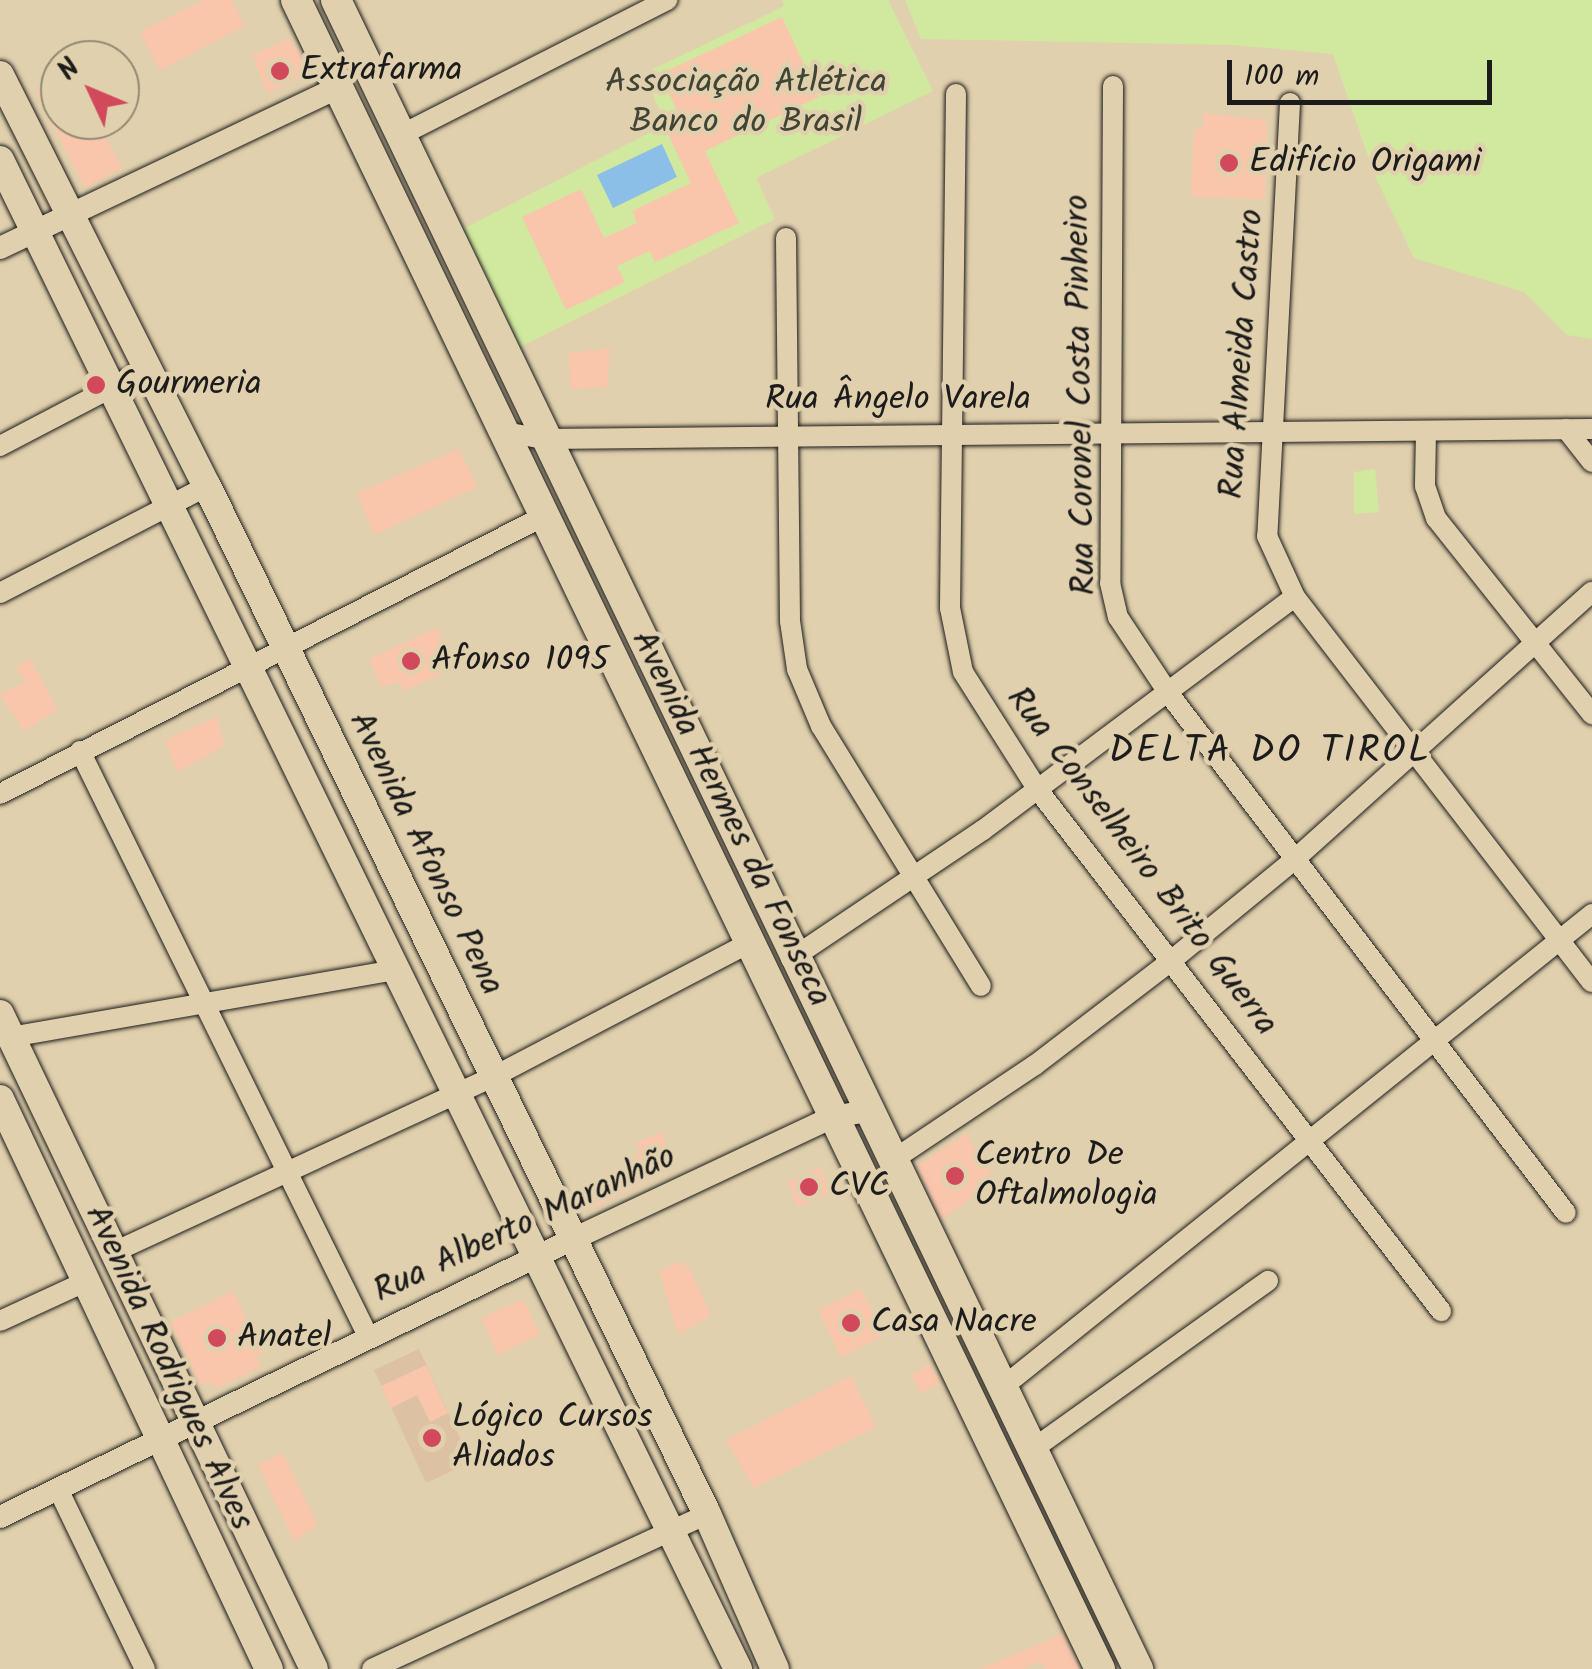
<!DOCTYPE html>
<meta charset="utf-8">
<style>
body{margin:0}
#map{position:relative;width:1592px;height:1669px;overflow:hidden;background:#e1d0ad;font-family:Kalam,sans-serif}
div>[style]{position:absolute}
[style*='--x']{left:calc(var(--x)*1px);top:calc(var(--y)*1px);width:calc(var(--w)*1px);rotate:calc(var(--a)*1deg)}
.built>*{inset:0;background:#dcc2a3}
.green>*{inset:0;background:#d1e99e}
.water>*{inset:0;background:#8bbfe8}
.building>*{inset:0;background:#f9c5ab}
.roads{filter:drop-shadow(0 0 2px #1c1c1c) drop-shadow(0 0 2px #1c1c1c)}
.minor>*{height:20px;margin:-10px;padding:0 10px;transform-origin:10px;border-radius:10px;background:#e1d0ad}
.tertiary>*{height:22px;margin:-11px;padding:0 11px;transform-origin:11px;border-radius:11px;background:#e1d0ad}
.secondary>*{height:28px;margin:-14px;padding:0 14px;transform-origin:14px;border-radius:14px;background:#e1d0ad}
.primary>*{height:30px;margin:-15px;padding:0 15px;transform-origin:15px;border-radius:15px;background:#e1d0ad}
.dots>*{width:28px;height:28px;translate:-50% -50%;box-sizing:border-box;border:5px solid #e1d0ad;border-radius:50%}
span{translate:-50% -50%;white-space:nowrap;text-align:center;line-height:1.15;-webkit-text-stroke:9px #e1d0ad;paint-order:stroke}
.poi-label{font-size:35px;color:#1c1c1c}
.left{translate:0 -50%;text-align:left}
.park-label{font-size:35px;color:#404536}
.street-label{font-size:35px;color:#1c1c1c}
.neighbourhood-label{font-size:38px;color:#1c1c1c;letter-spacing:2.5px}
.north{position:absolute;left:40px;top:40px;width:100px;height:100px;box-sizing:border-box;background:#e1d0ad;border:2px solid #928873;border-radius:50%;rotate:314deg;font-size:28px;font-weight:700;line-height:40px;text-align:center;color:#1c1c1c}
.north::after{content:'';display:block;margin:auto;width:35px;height:45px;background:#d1495b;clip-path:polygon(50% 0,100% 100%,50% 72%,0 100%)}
.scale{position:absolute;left:1227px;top:60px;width:265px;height:45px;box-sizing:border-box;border:5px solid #1c1c1c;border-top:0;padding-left:12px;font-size:30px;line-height:35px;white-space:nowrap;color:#1c1c1c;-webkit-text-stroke:8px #e1d0ad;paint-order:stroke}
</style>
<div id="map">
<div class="built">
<i style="clip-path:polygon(419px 1349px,471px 1462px,426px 1483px,374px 1370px)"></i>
</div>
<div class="green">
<i style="clip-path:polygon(782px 0,888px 0,933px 91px,756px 178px,775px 219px,520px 347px,463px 229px,666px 124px,643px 74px,784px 6px)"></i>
<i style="clip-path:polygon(905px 0,1592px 0,1592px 339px,1567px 335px,1524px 292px,1414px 258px,1374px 174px,1333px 54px,1233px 45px,921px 39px)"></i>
<i style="clip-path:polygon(1375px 469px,1379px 512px,1354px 514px,1354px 472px)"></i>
</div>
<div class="water">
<i style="clip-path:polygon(662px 144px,677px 177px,613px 208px,597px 175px)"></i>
</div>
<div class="building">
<i style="clip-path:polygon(203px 0,231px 0,245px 26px,160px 70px,140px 32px)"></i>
<i style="clip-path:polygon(782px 17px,819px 97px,705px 151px,739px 223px,655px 262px,650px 251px,617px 266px,625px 282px,566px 310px,522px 217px,581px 189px,604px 238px,637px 223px,632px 211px,691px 183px,666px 130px,682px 122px,660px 74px)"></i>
<i style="clip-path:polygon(290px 38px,305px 65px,299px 78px,268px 93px,252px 55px)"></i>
<i style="clip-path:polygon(60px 79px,60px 120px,97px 120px,122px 168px,85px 188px,36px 92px)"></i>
<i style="clip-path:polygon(1203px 113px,1267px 120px,1265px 199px,1191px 197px,1194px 129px,1203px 129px)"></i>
<i style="clip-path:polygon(610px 348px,607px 387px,571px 389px,568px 353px)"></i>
<i style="clip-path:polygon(459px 449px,477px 487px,374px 535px,357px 493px)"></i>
<i style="clip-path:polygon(437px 628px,452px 662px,437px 669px,440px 675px,404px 691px,400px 683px,381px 686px,369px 659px)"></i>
<i style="clip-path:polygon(30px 659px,58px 710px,24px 731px,0 695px,25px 682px,16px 668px)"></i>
<i style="clip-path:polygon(217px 716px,224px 746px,177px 772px,165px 741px)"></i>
<i style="clip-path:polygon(661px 1132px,674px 1161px,649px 1172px,653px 1179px,590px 1210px,579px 1185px,621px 1166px,640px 1153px,636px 1143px)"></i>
<i style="clip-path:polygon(966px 1133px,996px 1182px,942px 1219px,917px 1166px)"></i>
<i style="clip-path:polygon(820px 1167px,831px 1193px,798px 1207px,787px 1182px)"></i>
<i style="clip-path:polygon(677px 1262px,689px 1267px,711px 1316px,678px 1334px,659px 1271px)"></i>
<i style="clip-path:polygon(861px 1289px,884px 1335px,841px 1357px,818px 1310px)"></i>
<i style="clip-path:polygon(233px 1291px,263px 1354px,256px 1357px,261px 1367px,215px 1389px,211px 1381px,201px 1386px,170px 1322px)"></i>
<i style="clip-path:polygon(523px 1299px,540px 1335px,498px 1355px,481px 1318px)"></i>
<i style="clip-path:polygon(930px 1364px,940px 1383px,921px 1393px,911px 1375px)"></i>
<i style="clip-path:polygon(426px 1365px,448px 1413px,430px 1422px,417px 1395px,391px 1408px,381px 1386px)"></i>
<i style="clip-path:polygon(851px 1376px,876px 1427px,754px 1488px,726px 1440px)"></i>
<i style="clip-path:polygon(283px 1453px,317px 1524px,294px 1542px,258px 1465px)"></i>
<i style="clip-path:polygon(1062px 1634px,1079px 1669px,1045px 1669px,1041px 1661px,1022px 1669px,980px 1669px)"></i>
</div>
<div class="roads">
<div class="minor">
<i style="--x:1113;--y:86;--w:497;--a:90.3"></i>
<i style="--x:1110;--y:583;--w:35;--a:77"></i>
<i style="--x:1118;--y:617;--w:92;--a:56.5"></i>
<i style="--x:1169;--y:694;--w:653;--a:52.59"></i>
<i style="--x:956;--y:94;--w:514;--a:90.67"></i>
<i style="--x:950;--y:608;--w:65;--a:78.5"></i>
<i style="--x:963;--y:672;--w:140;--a:57.6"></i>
<i style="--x:1038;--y:790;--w:659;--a:52.28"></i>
<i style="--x:1290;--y:103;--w:434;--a:93"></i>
<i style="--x:1267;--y:536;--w:67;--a:65.3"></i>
<i style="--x:1295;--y:597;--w:486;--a:52.4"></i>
<i style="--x:399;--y:136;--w:301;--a:-26.9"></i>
<i style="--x:786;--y:238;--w:383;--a:89.4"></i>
<i style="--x:790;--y:621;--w:49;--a:81.7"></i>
<i style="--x:797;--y:669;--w:62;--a:67.2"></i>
<i style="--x:821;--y:726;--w:305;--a:58.4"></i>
<i style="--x:1566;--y:429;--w:42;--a:51.8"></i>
<i style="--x:504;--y:432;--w:42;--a:9.7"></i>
<i style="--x:545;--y:439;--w:1047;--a:-0.55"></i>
<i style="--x:1426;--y:432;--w:54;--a:91.1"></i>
<i style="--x:1425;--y:486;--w:34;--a:71"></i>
<i style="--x:1436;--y:518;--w:251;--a:51.5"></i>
<i style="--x:0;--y:446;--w:168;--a:-27.6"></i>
<i style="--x:0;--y:593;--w:233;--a:-27.3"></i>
<i style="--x:80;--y:751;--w:654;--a:63.79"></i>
<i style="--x:0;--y:794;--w:611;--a:-27.07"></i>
<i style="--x:791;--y:959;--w:231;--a:-33.9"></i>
<i style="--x:983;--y:830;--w:389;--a:-36.8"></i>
<i style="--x:11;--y:1037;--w:388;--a:-9.9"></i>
<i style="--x:890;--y:1162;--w:174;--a:-33.8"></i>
<i style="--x:1035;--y:1065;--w:171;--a:-37.4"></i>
<i style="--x:1171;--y:961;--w:159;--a:-39.4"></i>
<i style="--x:1294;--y:860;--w:401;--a:-42"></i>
<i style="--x:114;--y:1252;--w:415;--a:-24.8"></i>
<i style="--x:491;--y:1078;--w:289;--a:-27.6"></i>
<i style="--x:0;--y:1321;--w:96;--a:-24.7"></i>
<i style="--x:1004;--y:1386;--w:754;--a:-38.75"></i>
<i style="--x:1033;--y:1449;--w:289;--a:-35.6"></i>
<i style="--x:58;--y:1489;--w:200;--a:64.2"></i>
<i style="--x:372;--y:1669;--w:369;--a:-24.8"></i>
</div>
<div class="tertiary">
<i style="--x:0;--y:248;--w:373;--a:-25.4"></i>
<i style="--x:0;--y:1517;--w:632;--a:-25.88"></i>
<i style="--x:569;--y:1241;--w:292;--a:-25.2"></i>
<i style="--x:833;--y:1117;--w:34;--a:-10"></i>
</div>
<div class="secondary">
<i style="--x:0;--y:75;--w:460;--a:63.3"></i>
<i style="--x:207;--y:486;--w:1143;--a:64.06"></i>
<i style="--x:707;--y:1514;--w:169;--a:66.3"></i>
<i style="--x:0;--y:160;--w:1680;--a:63.94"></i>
<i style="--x:0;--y:1014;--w:726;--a:64.39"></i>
<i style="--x:0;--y:1099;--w:630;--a:64.74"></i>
</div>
<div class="primary">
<i style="--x:296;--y:0;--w:1853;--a:64.28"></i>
<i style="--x:336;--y:0;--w:1852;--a:64.33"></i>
</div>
</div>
<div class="dots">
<i style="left:280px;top:71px;background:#d1495b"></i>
<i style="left:1229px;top:163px;background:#d1495b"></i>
<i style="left:96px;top:385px;background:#d1495b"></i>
<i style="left:411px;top:661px;background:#d1495b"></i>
<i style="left:955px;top:1176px;background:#d1495b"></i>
<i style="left:809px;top:1187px;background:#d1495b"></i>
<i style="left:851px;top:1323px;background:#d1495b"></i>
<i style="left:217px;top:1338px;background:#d1495b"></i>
<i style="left:432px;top:1438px;background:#d1495b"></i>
</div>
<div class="poi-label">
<span class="left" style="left:300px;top:71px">Extrafarma</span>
<span class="left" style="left:1249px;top:163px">Edifício Origami</span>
<span class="left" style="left:116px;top:385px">Gourmeria</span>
<span class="left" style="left:431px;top:661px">Afonso 1095</span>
<span class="left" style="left:975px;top:1176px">Centro De<br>Oftalmologia</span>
<span class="left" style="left:829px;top:1187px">CVC</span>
<span class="left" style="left:871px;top:1323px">Casa Nacre</span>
<span class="left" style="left:237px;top:1338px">Anatel</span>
<span class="left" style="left:452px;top:1438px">Lógico Cursos<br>Aliados</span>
</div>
<div class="park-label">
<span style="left:746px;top:103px">Associação Atlética<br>Banco do Brasil</span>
</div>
<div class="street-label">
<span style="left:1243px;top:354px;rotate:-86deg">Rua Almeida Castro</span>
<span style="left:1082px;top:395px;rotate:-91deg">Rua Coronel Costa Pinheiro</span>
<span style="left:898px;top:400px">Rua Ângelo Varela</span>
<span style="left:730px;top:819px;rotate:64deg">Avenida Hermes da Fonseca</span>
<span style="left:425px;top:854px;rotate:64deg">Avenida Afonso Pena</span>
<span style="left:1141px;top:862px;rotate:53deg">Rua Conselheiro Brito Guerra</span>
<span style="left:525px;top:1225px;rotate:-25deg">Rua Alberto Maranhão</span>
<span style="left:168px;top:1368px;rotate:65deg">Avenida Rodrigues Alves</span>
</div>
<div class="neighbourhood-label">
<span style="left:1270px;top:753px">DELTA DO TIROL</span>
</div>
<div class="north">N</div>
<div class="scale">100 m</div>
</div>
